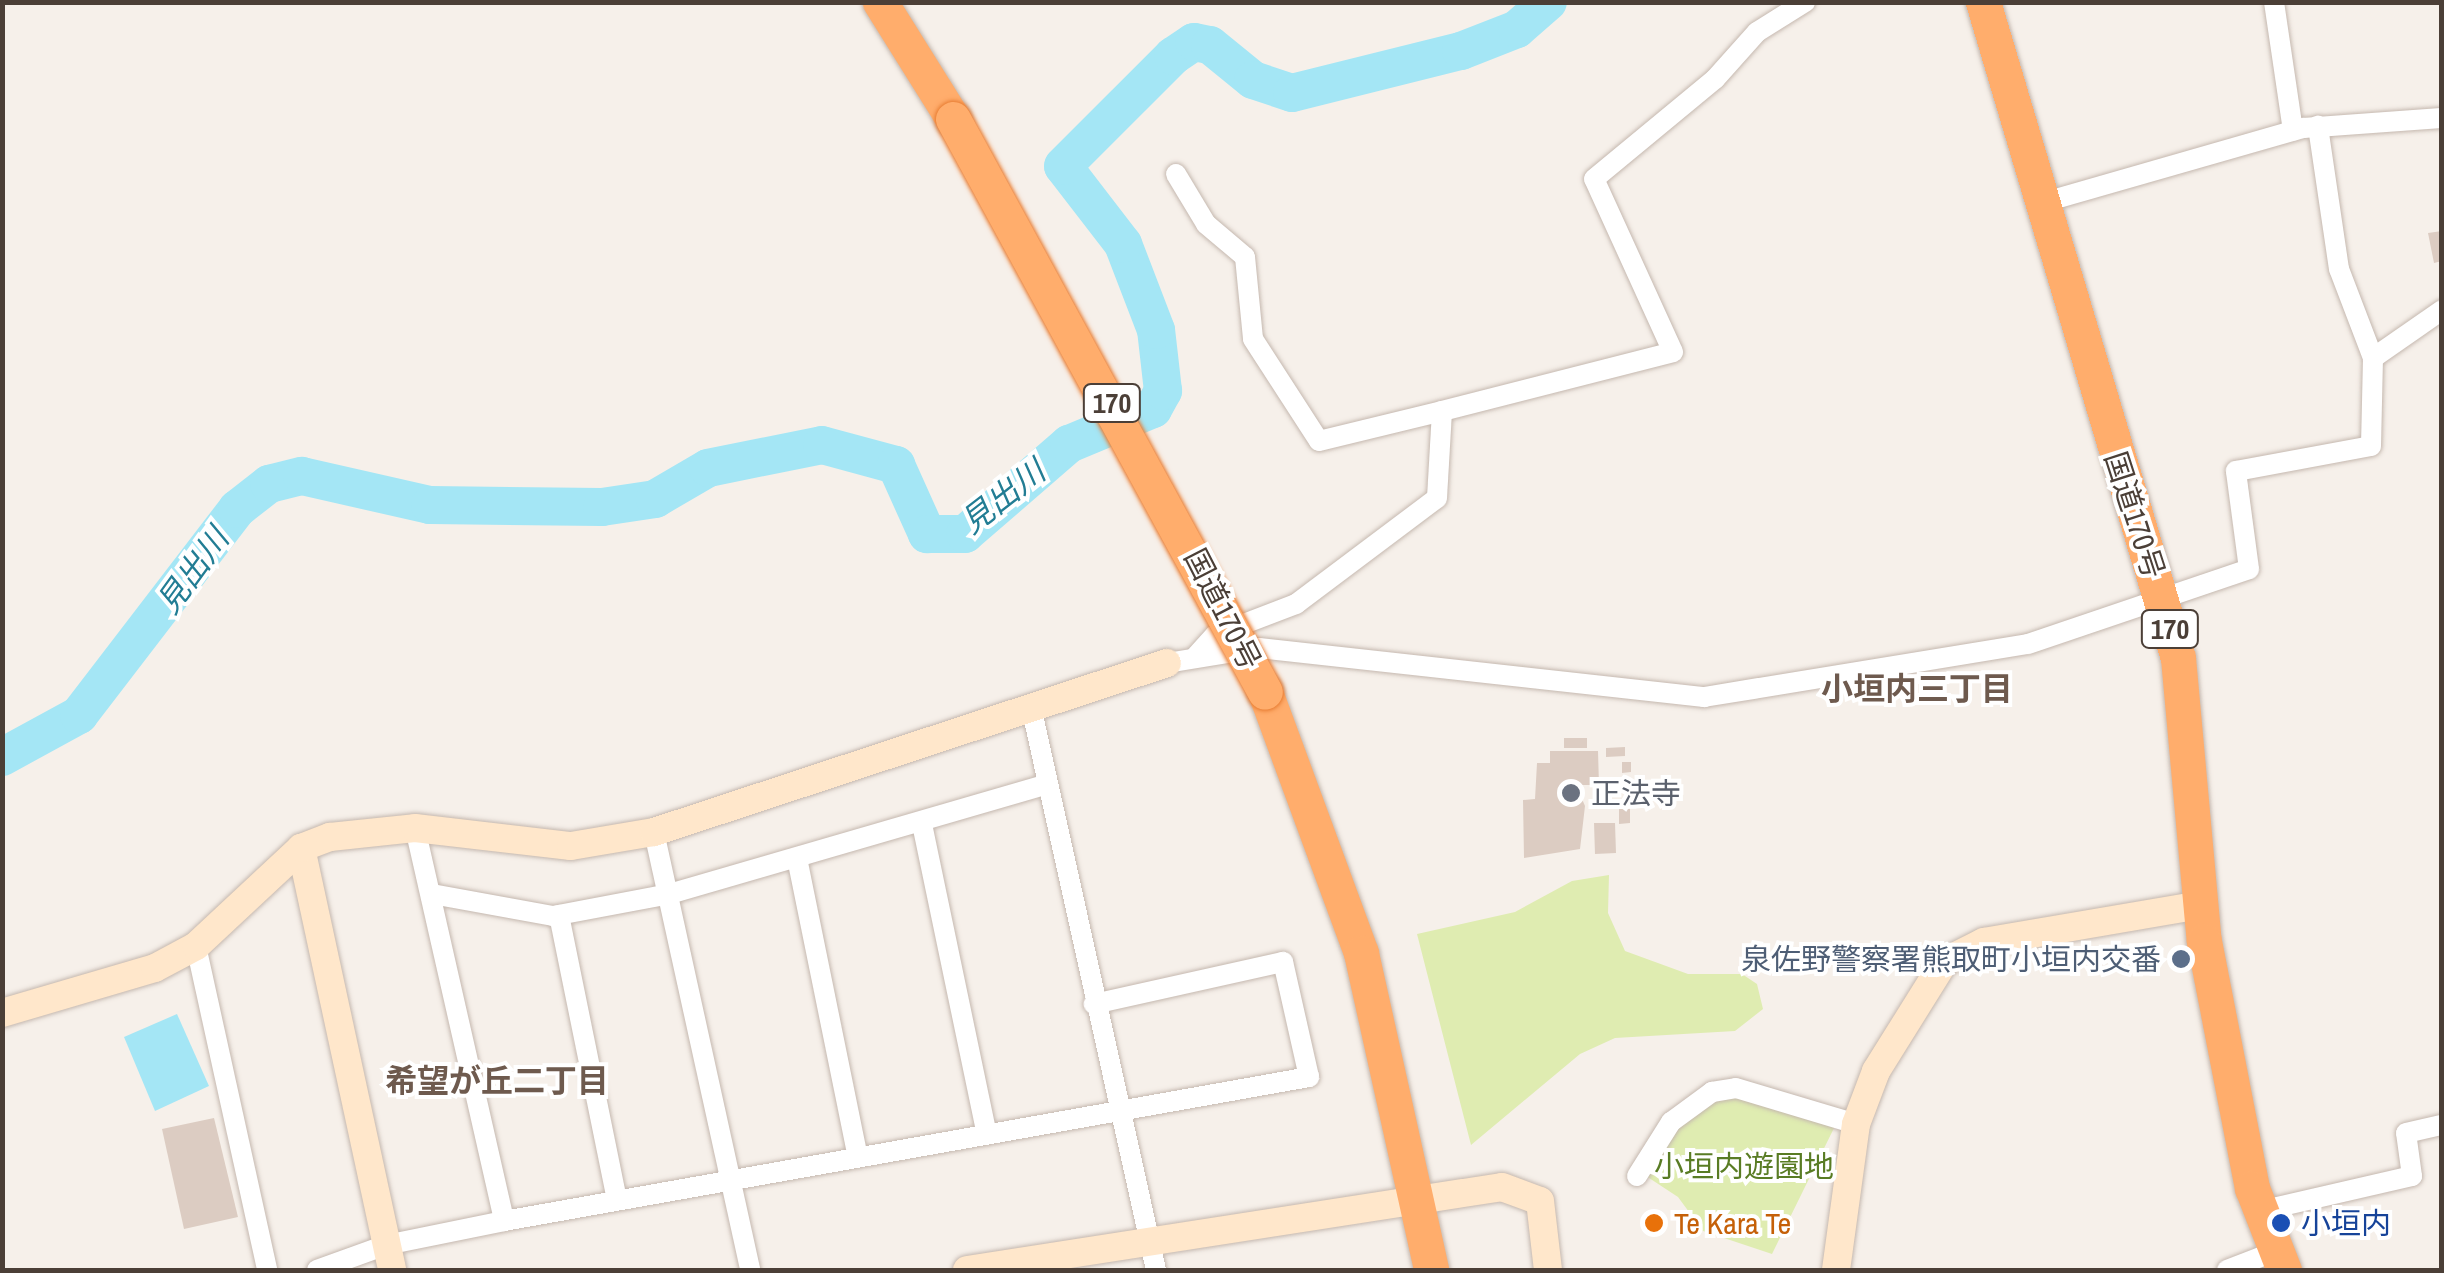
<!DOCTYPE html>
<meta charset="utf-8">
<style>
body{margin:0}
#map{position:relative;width:2444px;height:1273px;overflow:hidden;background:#f6f0ea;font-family:"Archivo Narrow","Noto Sans JP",sans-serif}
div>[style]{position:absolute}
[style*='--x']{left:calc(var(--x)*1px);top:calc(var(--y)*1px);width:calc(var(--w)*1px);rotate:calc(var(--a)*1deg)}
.green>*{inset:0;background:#dfecb1}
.water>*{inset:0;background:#a4e6f5}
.river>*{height:38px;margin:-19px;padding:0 19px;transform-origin:19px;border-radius:19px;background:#a4e6f5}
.building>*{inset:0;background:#dcccc2}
.roads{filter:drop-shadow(0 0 2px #c5b8af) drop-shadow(0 0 2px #c5b8af)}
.street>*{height:20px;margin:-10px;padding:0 10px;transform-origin:10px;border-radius:10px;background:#fff}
.secondary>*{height:28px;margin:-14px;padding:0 14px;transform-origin:14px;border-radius:14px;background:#ffe7cb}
.highway>*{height:35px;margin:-17.5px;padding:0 17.5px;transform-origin:17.5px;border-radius:17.5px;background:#ffad6c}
.bridges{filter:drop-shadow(0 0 2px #e87c32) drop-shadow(0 0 2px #e87c32)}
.highway-bridge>*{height:35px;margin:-17.5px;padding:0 17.5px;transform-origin:17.5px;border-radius:17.5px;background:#ffad6c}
.dots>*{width:28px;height:28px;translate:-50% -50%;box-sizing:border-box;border:5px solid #fff;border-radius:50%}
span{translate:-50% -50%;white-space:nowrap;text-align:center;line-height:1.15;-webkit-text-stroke:8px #fff;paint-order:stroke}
.shield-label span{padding:2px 8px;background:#fff;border:2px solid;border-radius:8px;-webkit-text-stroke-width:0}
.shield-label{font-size:28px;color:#4b3f37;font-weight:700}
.street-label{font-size:30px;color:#4b3f37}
.worship-label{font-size:30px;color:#5b616d}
.left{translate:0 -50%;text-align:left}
.service-label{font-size:30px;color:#4e5e75}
.right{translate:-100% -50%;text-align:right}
.park-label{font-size:30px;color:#597c24}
.food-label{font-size:30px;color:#c56008}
.transit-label{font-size:30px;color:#164399}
.water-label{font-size:32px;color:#227d94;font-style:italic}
.neighbourhood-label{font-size:32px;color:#6e5a4e;font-weight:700}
.frame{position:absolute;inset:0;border:5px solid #4b3f37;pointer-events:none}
</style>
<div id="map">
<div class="green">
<i style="clip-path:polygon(1609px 875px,1608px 913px,1625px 951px,1688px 974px,1742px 974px,1757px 984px,1763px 1009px,1735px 1031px,1615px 1038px,1580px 1054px,1471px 1145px,1417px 934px,1515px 912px,1572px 881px)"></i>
<i style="clip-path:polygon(1733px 1094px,1836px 1124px,1772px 1254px,1703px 1231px,1678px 1197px,1643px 1174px,1696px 1106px)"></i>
</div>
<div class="water">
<i style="clip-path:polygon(177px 1014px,209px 1086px,155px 1111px,124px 1037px)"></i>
</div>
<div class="river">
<i style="--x:2;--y:757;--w:88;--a:-28.6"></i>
<i style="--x:79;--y:715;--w:260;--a:-52.5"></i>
<i style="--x:237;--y:509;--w:41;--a:-38"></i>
<i style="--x:269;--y:484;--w:34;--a:-14"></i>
<i style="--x:302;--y:476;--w:131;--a:12.8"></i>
<i style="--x:430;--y:505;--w:172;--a:0.7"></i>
<i style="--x:602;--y:507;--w:54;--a:-8.6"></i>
<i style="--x:655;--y:499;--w:61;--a:-30.3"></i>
<i style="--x:708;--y:468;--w:116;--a:-11.4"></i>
<i style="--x:822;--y:445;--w:77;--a:15.1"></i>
<i style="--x:896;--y:465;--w:76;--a:65.8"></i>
<i style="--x:927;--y:534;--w:38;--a:0"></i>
<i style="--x:965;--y:534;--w:138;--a:-40.9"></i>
<i style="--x:1069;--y:444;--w:91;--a:-22.6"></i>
<i style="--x:1153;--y:409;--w:21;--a:-61"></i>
<i style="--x:1163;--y:391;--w:61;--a:-96.5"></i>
<i style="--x:1156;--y:330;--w:92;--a:-111"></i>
<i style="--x:1123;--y:244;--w:98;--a:-127.6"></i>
<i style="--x:1063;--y:166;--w:156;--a:-45"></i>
<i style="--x:1173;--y:56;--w:25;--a:-34"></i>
<i style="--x:1194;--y:42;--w:16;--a:11"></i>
<i style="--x:1210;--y:45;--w:55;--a:39.1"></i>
<i style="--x:1253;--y:80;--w:41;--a:18.4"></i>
<i style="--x:1292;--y:93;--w:174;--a:-14"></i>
<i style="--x:1461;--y:51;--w:60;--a:-21.4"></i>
<i style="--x:1517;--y:29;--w:41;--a:-41.1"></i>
</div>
<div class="building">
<i style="clip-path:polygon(2442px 231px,2442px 261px,2434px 263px,2428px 233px)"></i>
<i style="clip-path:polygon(1564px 738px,1587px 738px,1587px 748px,1564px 748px)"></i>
<i style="clip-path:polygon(1625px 747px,1625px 756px,1606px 757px,1606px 748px)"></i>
<i style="clip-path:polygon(1550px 751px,1598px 751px,1599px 785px,1576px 785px,1585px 806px,1580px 849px,1524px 858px,1523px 800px,1535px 799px,1537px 763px,1550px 763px)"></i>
<i style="clip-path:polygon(1622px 762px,1631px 762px,1631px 772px,1622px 773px)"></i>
<i style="clip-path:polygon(1619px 807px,1630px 807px,1630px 823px,1619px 824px)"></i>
<i style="clip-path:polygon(1594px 823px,1615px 823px,1616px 853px,1595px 854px)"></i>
<i style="clip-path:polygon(214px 1118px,238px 1217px,184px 1229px,162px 1129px)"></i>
</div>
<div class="roads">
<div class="street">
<i style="--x:2274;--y:2;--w:130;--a:81.6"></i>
<i style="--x:1176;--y:174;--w:58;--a:59"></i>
<i style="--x:1206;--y:224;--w:51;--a:40.2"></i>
<i style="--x:1245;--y:257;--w:82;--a:84.4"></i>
<i style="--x:1253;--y:339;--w:121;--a:57.1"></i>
<i style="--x:1319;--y:441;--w:127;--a:-13.7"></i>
<i style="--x:2038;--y:204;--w:276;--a:-16"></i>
<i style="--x:2303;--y:128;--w:139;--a:-4.1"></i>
<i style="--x:1673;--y:352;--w:190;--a:-114.5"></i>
<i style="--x:1594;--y:179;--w:157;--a:-39.6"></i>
<i style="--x:1715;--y:79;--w:63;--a:-48.2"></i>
<i style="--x:1757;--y:32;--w:57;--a:-32"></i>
<i style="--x:2373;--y:358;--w:84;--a:-34.8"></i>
<i style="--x:1196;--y:656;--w:28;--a:-48"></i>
<i style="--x:1215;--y:635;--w:87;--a:-20.9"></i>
<i style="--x:1296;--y:604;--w:176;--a:-36.9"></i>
<i style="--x:1437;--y:498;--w:87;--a:-86.7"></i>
<i style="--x:1442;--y:411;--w:238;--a:-14.3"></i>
<i style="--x:1167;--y:663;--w:93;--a:-9.3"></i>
<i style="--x:1259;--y:648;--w:448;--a:6.3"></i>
<i style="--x:1704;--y:697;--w:328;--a:-9.3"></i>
<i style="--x:2028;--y:644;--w:233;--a:-18.7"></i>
<i style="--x:2249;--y:569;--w:99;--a:-97.6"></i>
<i style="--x:2236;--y:471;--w:137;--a:-10.5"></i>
<i style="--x:2371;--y:446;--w:88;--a:-88.7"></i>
<i style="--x:2373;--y:358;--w:95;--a:-110.9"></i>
<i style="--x:2339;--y:269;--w:145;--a:-98.4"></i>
<i style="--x:1032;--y:711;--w:573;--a:77.49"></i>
<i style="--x:922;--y:824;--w:317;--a:78.2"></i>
<i style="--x:415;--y:828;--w:403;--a:77.2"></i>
<i style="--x:654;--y:832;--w:448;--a:77.6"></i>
<i style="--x:797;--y:858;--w:305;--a:78.5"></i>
<i style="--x:432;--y:894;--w:123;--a:10.3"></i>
<i style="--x:553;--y:916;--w:118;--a:-10.7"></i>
<i style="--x:669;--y:894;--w:394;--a:-16.2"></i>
<i style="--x:559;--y:915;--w:291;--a:78.5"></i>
<i style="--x:196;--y:946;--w:332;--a:77.6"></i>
<i style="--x:1637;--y:1176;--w:64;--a:-57.8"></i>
<i style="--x:1671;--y:1122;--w:51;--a:-36.2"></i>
<i style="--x:1712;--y:1092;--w:24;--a:-9"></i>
<i style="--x:1736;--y:1088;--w:125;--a:16.7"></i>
<i style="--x:2260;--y:1211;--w:156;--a:-13"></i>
<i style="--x:2412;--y:1176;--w:43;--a:-97.9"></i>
<i style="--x:2406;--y:1133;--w:37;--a:-13"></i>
<i style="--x:317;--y:1270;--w:73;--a:-19.9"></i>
<i style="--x:386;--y:1245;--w:120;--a:-11.5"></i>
<i style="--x:504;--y:1221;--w:818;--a:-10.14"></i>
<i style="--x:1309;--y:1077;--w:118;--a:-102.7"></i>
<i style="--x:1283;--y:962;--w:194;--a:167.5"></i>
<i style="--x:2227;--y:1270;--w:53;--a:-21.2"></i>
</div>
<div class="secondary">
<i style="--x:301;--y:848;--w:432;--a:77.8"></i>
<i style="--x:2;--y:1013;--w:159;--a:-16.4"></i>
<i style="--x:155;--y:968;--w:47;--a:-28.2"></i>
<i style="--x:196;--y:946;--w:144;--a:-43"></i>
<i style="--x:301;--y:848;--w:31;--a:-21"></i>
<i style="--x:330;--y:837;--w:85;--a:-6"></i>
<i style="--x:415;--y:828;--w:157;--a:6.6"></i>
<i style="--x:571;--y:846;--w:84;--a:-9.6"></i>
<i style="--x:654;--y:832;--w:540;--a:-18.23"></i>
<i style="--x:967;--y:1270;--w:541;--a:-8.82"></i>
<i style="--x:1502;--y:1187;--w:40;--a:20.2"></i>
<i style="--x:1540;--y:1201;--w:69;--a:83.4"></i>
<i style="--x:1836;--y:1270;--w:147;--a:-82.2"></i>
<i style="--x:1856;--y:1124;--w:57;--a:-69.3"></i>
<i style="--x:1876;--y:1071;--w:128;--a:-58"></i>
<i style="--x:1944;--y:962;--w:45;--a:-26.6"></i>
<i style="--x:1984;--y:942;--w:219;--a:-9.7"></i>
</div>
<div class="highway">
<i style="--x:880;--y:2;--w:138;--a:58"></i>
<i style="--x:1983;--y:2;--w:684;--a:73.45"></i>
<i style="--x:2178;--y:658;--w:284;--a:84.8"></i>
<i style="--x:2204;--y:941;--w:252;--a:79"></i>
<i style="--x:2252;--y:1188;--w:88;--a:68.7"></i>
<i style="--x:1265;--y:692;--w:278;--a:69.8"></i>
<i style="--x:1361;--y:953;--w:325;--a:77.5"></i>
</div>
</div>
<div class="bridges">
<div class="highway-bridge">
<i style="--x:953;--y:119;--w:652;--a:61.43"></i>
</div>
</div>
<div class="dots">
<i style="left:1571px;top:793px;background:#6b7280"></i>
<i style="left:2181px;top:959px;background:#5c6f8a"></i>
<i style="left:1654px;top:1223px;background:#e8710a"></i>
<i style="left:2281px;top:1223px;background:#1a4fb4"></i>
</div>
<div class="shield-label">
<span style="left:1112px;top:403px">170</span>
<span style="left:2170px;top:629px">170</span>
</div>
<div class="street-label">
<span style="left:2135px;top:515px;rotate:72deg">国道170号</span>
<span style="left:1223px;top:609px;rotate:63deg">国道170号</span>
</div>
<div class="worship-label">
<span class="left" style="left:1591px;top:793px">正法寺</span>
</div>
<div class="service-label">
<span class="right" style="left:2161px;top:959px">泉佐野警察署熊取町小垣内交番</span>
</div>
<div class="park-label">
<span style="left:1744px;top:1166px">小垣内遊園地</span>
</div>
<div class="food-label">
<span class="left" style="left:1674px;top:1223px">Te Kara Te</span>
</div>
<div class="transit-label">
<span class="left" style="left:2301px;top:1223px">小垣内</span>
</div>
<div class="water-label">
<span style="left:1003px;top:497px;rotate:-38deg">見出川</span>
<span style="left:193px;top:571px;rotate:-54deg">見出川</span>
</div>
<div class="neighbourhood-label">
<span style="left:1917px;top:689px">小垣内三丁目</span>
<span style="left:497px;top:1081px">希望が丘二丁目</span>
</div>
<div class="frame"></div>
</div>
